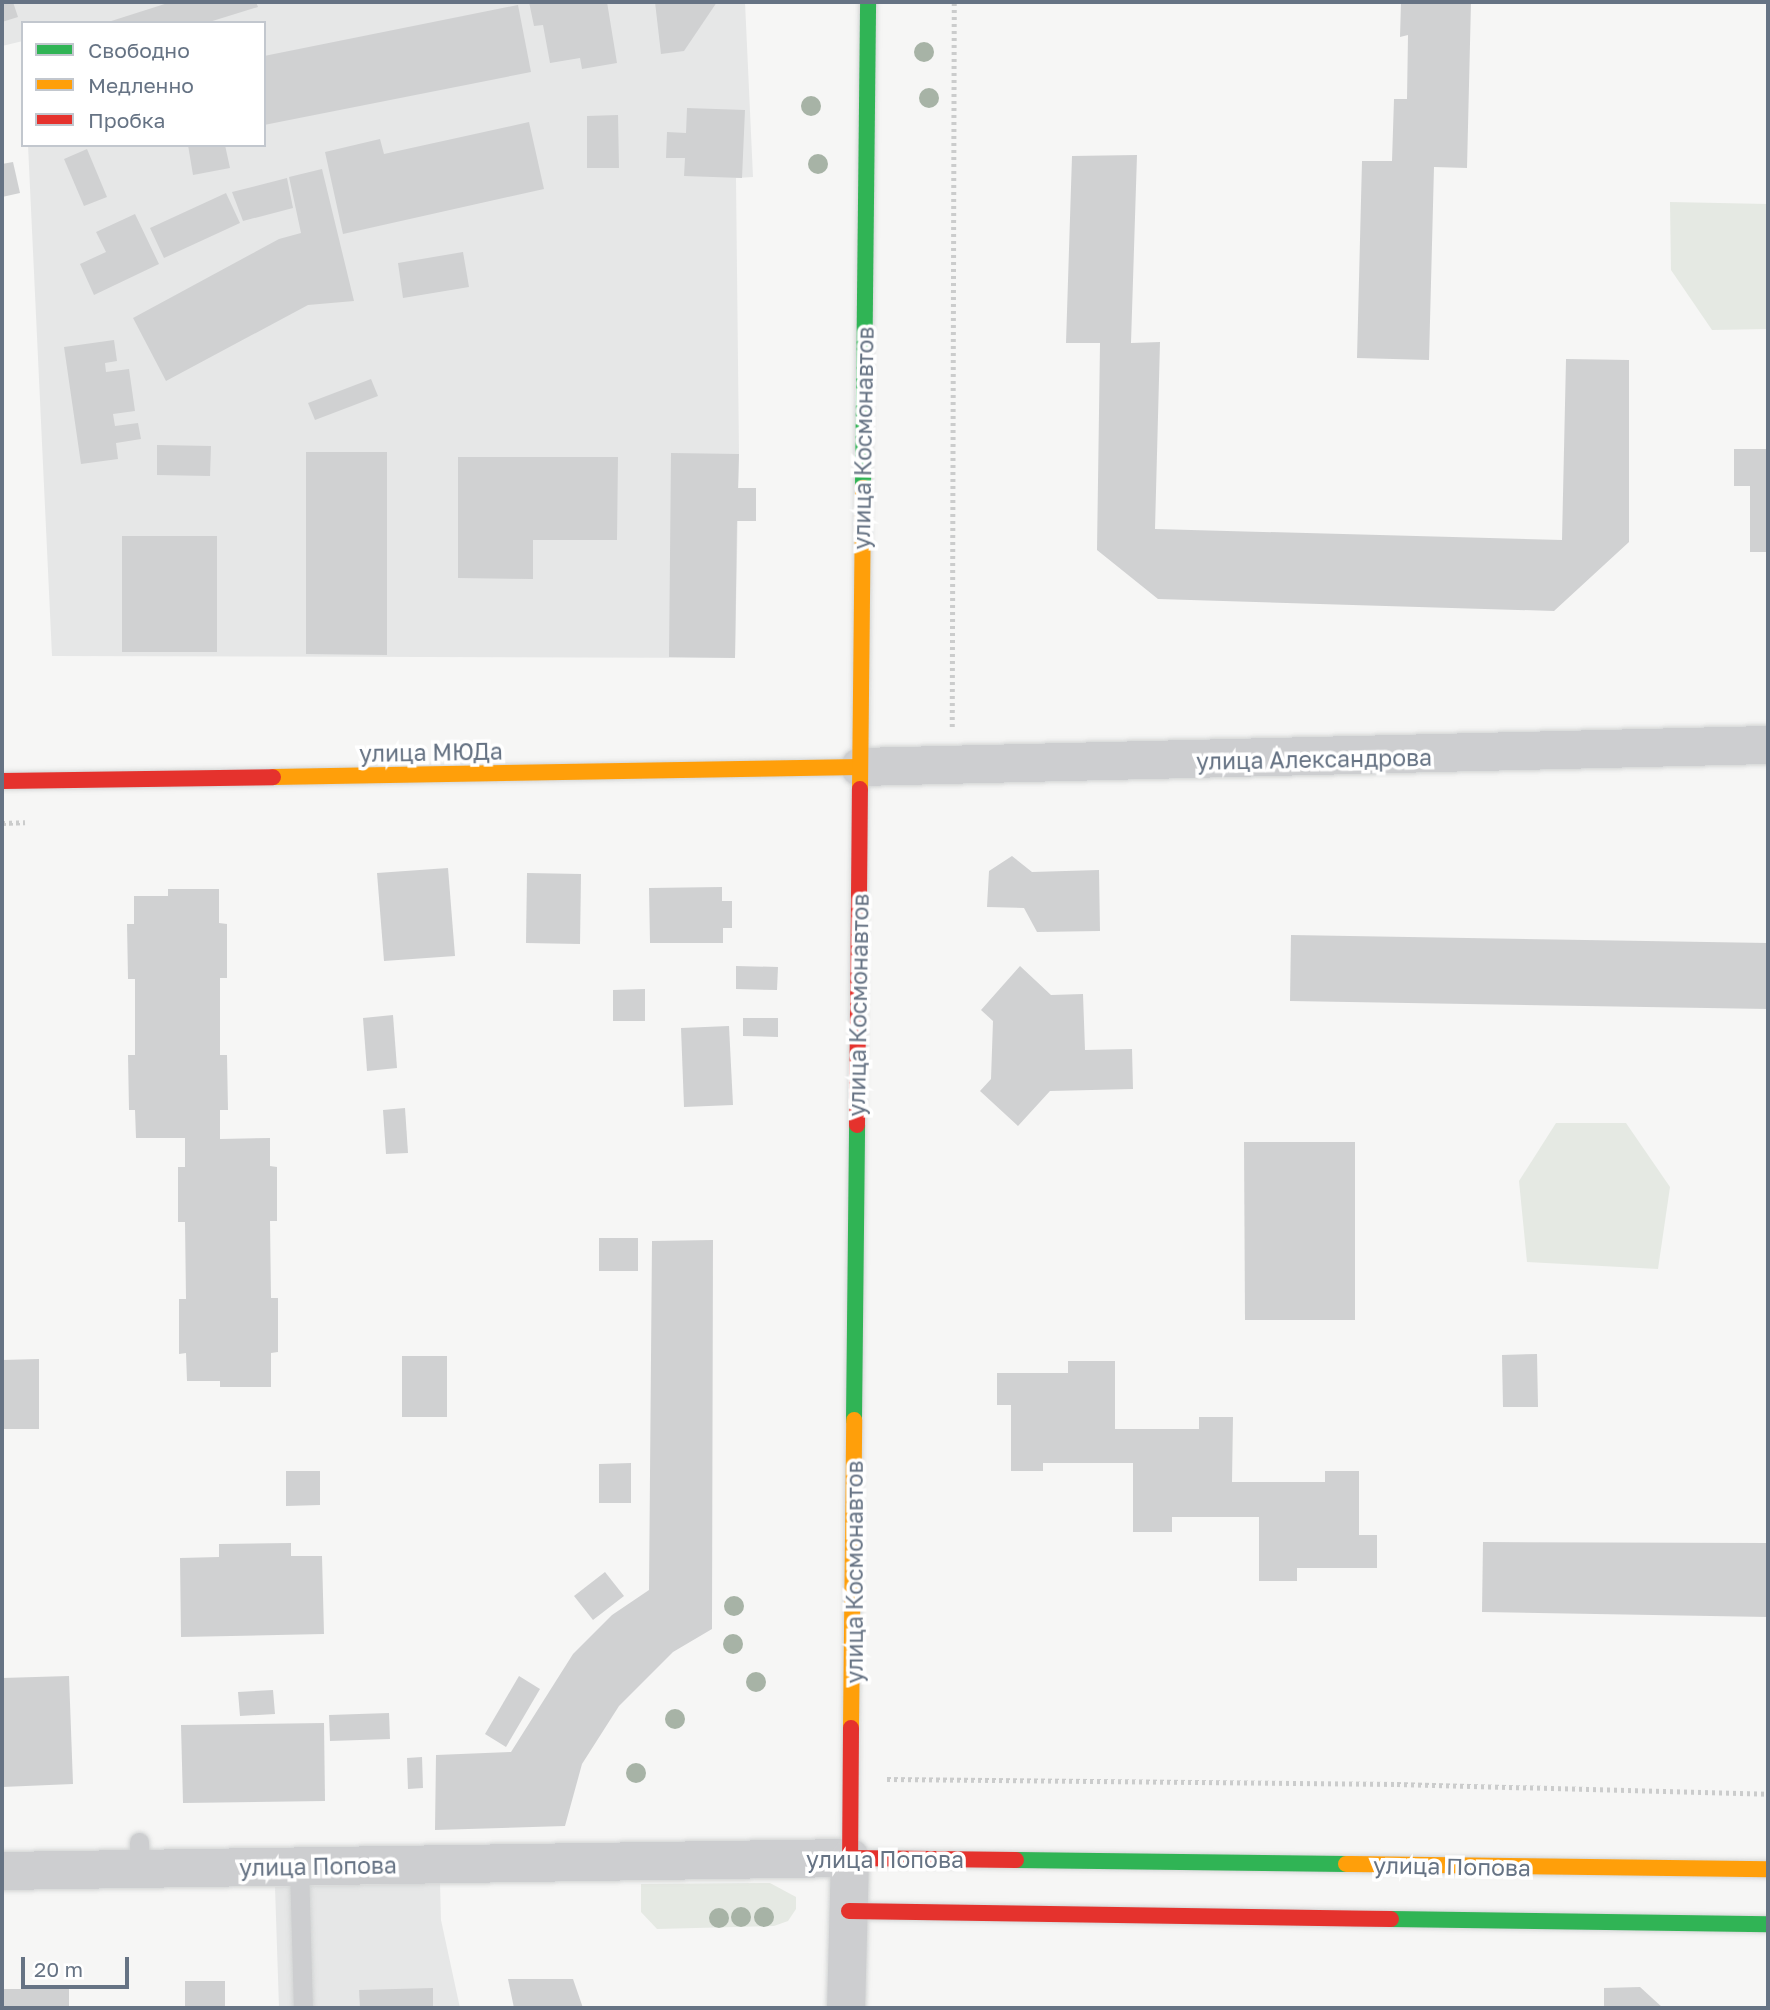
<!DOCTYPE html>
<meta charset="utf-8">
<style>
body{margin:0}
#map{position:relative;width:1770px;height:2010px;overflow:hidden;background:#f6f6f5;font-family:"Golos Text",sans-serif}
div>[style]{position:absolute}
[style*='--x']{left:calc(var(--x)*1px);top:calc(var(--y)*1px);width:calc(var(--w)*1px);rotate:calc(var(--a)*1deg)}
.built>*{inset:0;background:#e6e7e7}
.green>*{inset:0;background:#e5e9e3}
.building>*{inset:0;background:#d0d1d2}
.path>*{height:4.5px;margin-top:-2.25px;transform-origin:0;background:repeating-linear-gradient(90deg,#cbcccc 0 3.5px,transparent 0 7px)}
.roads{filter:drop-shadow(0 0 2px #d2d4d4) drop-shadow(0 0 2px #d2d4d4)}
.lane>*{height:19px;margin:-9.5px;padding:0 9.5px;transform-origin:9.5px;border-radius:9.5px;background:#cdced0}
.street>*{height:38px;margin:-19px;padding:0 19px;transform-origin:19px;border-radius:19px;background:#cdced0}
.fast>*{height:16px;margin:-8px;padding:0 8px;transform-origin:8px;border-radius:8px;background:#30b455}
.slow>*{height:16px;margin:-8px;padding:0 8px;transform-origin:8px;border-radius:8px;background:#ff9f0a}
.jam>*{height:16px;margin:-8px;padding:0 8px;transform-origin:8px;border-radius:8px;background:#e5322d}
.trees>*{width:20px;height:20px;margin:-10px;border-radius:50%;background:#a7b3a6}
span{translate:-50% -50%;white-space:nowrap;text-align:center;line-height:1.15;-webkit-text-stroke:7px #fff;paint-order:stroke}
.street-label{font-size:23px;color:#667384}
.frame{position:absolute;inset:0;border:4px solid #667384;pointer-events:none}
.legend{position:absolute;left:21px;top:21px;width:245px;height:126px;box-sizing:border-box;background:#fff;border:2px solid #c2c7ce;margin:0;padding:9px 12px;list-style:none;font-size:21px;color:#667384}
.legend li{display:flex;align-items:center;gap:14px;height:35px}
.legend b{width:35px;border:2px solid #c2c7ce}
.scale{position:absolute;left:21px;top:1957px;width:108px;height:32px;box-sizing:border-box;border:4px solid #667384;border-top:0;padding-left:9px;font-size:21px;line-height:24px;white-space:nowrap;color:#667384;-webkit-text-stroke:5px #fff;paint-order:stroke}
</style>
<div id="map">
<div class="built">
<i style="clip-path:polygon(2px 2px,745px 2px,753px 177px,736px 178px,739px 454px,735px 658px,52px 656px,28px 145px,264px 145px,264px 23px,23px 23px,23px 41px,2px 46px)"></i>
<i style="clip-path:polygon(440px 1883px,441px 1920px,460px 2008px,279px 2008px,275px 1887px)"></i>
</div>
<div class="green">
<i style="clip-path:polygon(1670px 202px,1768px 204px,1768px 329px,1712px 330px,1671px 270px)"></i>
<i style="clip-path:polygon(1556px 1123px,1626px 1123px,1670px 1187px,1658px 1269px,1527px 1262px,1519px 1181px)"></i>
<i style="clip-path:polygon(770px 1883px,796px 1897px,796px 1909px,788px 1921px,774px 1926px,657px 1929px,641px 1912px,641px 1884px)"></i>
</div>
<div class="building">
<i style="clip-path:polygon(2px 2px,13px 2px,18px 17px,2px 22px)"></i>
<i style="clip-path:polygon(171px 2px,256px 2px,258px 7px,206px 23px,105px 23px)"></i>
<i style="clip-path:polygon(529px 2px,607px 2px,617px 63px,582px 69px,580px 58px,550px 63px,543px 25px,534px 26px)"></i>
<i style="clip-path:polygon(655px 2px,717px 2px,684px 51px,661px 54px)"></i>
<i style="clip-path:polygon(1401px 2px,1471px 2px,1467px 168px,1434px 167px,1429px 360px,1357px 358px,1362px 161px,1392px 161px,1394px 99px,1407px 99px,1408px 35px,1400px 37px)"></i>
<i style="clip-path:polygon(518px 5px,531px 72px,264px 125px,264px 56px)"></i>
<i style="clip-path:polygon(687px 108px,745px 110px,742px 178px,684px 176px,685px 158px,666px 158px,667px 132px,686px 133px)"></i>
<i style="clip-path:polygon(618px 115px,619px 168px,587px 168px,587px 116px)"></i>
<i style="clip-path:polygon(529px 122px,544px 189px,343px 234px,325px 152px,380px 139px,384px 154px)"></i>
<i style="clip-path:polygon(188px 145px,225px 145px,230px 168px,193px 175px)"></i>
<i style="clip-path:polygon(87px 149px,107px 197px,84px 206px,64px 159px)"></i>
<i style="clip-path:polygon(1137px 155px,1131px 343px,1160px 342px,1155px 529px,1562px 540px,1566px 359px,1629px 360px,1629px 542px,1554px 611px,1158px 599px,1097px 550px,1100px 343px,1066px 343px,1072px 156px)"></i>
<i style="clip-path:polygon(13px 162px,20px 193px,2px 197px,2px 164px)"></i>
<i style="clip-path:polygon(322px 169px,354px 301px,308px 305px,166px 381px,133px 318px,279px 239px,301px 233px,289px 177px)"></i>
<i style="clip-path:polygon(287px 178px,293px 208px,243px 221px,232px 192px)"></i>
<i style="clip-path:polygon(226px 193px,240px 223px,164px 258px,150px 228px)"></i>
<i style="clip-path:polygon(135px 214px,159px 264px,94px 295px,80px 264px,106px 252px,96px 232px)"></i>
<i style="clip-path:polygon(463px 252px,469px 287px,403px 298px,398px 263px)"></i>
<i style="clip-path:polygon(114px 340px,117px 361px,105px 363px,106px 372px,129px 369px,135px 411px,113px 414px,115px 426px,138px 423px,141px 439px,116px 443px,118px 459px,81px 464px,64px 347px)"></i>
<i style="clip-path:polygon(371px 379px,378px 396px,315px 420px,308px 403px)"></i>
<i style="clip-path:polygon(157px 445px,211px 446px,210px 476px,157px 475px)"></i>
<i style="clip-path:polygon(1734px 449px,1768px 449px,1768px 552px,1750px 552px,1750px 486px,1734px 486px)"></i>
<i style="clip-path:polygon(306px 452px,387px 452px,387px 655px,306px 654px)"></i>
<i style="clip-path:polygon(671px 453px,739px 454px,738px 488px,756px 488px,756px 521px,737px 521px,735px 658px,669px 657px)"></i>
<i style="clip-path:polygon(458px 457px,618px 457px,617px 540px,533px 540px,533px 579px,458px 578px)"></i>
<i style="clip-path:polygon(122px 536px,217px 536px,217px 652px,122px 652px)"></i>
<i style="clip-path:polygon(1012px 856px,1032px 872px,1099px 870px,1100px 931px,1037px 932px,1024px 908px,987px 907px,989px 871px)"></i>
<i style="clip-path:polygon(448px 868px,455px 956px,384px 961px,377px 873px)"></i>
<i style="clip-path:polygon(527px 873px,581px 874px,580px 944px,526px 943px)"></i>
<i style="clip-path:polygon(722px 887px,722px 901px,732px 901px,732px 928px,723px 928px,723px 943px,650px 943px,649px 888px)"></i>
<i style="clip-path:polygon(168px 889px,219px 889px,219px 923px,227px 924px,227px 978px,220px 978px,220px 1055px,227px 1055px,228px 1110px,220px 1110px,220px 1139px,270px 1138px,270px 1166px,277px 1167px,277px 1221px,270px 1221px,271px 1298px,278px 1298px,278px 1352px,271px 1353px,271px 1387px,220px 1387px,220px 1381px,187px 1381px,186px 1353px,179px 1354px,179px 1299px,186px 1299px,185px 1222px,178px 1222px,178px 1167px,185px 1167px,185px 1138px,136px 1138px,135px 1110px,129px 1110px,128px 1055px,135px 1055px,135px 979px,128px 979px,127px 924px,134px 924px,134px 896px,168px 896px)"></i>
<i style="clip-path:polygon(1291px 935px,1768px 943px,1768px 1009px,1290px 1001px)"></i>
<i style="clip-path:polygon(736px 966px,778px 967px,777px 990px,736px 989px)"></i>
<i style="clip-path:polygon(1020px 966px,1051px 995px,1083px 994px,1085px 1050px,1132px 1049px,1133px 1089px,1050px 1091px,1018px 1126px,980px 1091px,991px 1079px,993px 1021px,981px 1010px)"></i>
<i style="clip-path:polygon(645px 989px,645px 1021px,613px 1021px,613px 990px)"></i>
<i style="clip-path:polygon(393px 1015px,397px 1068px,367px 1071px,363px 1018px)"></i>
<i style="clip-path:polygon(743px 1018px,778px 1018px,778px 1037px,743px 1036px)"></i>
<i style="clip-path:polygon(729px 1026px,733px 1105px,684px 1107px,681px 1028px)"></i>
<i style="clip-path:polygon(405px 1108px,408px 1153px,386px 1154px,383px 1110px)"></i>
<i style="clip-path:polygon(1244px 1142px,1355px 1142px,1355px 1320px,1245px 1320px)"></i>
<i style="clip-path:polygon(599px 1238px,638px 1238px,638px 1271px,599px 1271px)"></i>
<i style="clip-path:polygon(713px 1240px,712px 1629px,673px 1652px,619px 1706px,582px 1764px,565px 1826px,435px 1830px,436px 1755px,511px 1752px,573px 1654px,612px 1615px,649px 1590px,652px 1241px)"></i>
<i style="clip-path:polygon(1537px 1354px,1538px 1407px,1503px 1407px,1502px 1355px)"></i>
<i style="clip-path:polygon(402px 1356px,447px 1356px,447px 1417px,402px 1417px)"></i>
<i style="clip-path:polygon(39px 1359px,39px 1429px,2px 1429px,2px 1360px)"></i>
<i style="clip-path:polygon(1068px 1361px,1115px 1361px,1115px 1429px,1199px 1429px,1199px 1417px,1233px 1417px,1232px 1482px,1325px 1482px,1325px 1471px,1359px 1471px,1359px 1535px,1377px 1535px,1377px 1568px,1297px 1568px,1297px 1581px,1259px 1581px,1259px 1517px,1172px 1517px,1172px 1532px,1133px 1532px,1133px 1463px,1043px 1463px,1043px 1471px,1011px 1471px,1011px 1405px,997px 1405px,997px 1373px,1068px 1373px)"></i>
<i style="clip-path:polygon(631px 1463px,631px 1503px,599px 1503px,599px 1464px)"></i>
<i style="clip-path:polygon(286px 1471px,320px 1471px,320px 1505px,286px 1506px)"></i>
<i style="clip-path:polygon(1483px 1542px,1768px 1543px,1768px 1617px,1482px 1612px)"></i>
<i style="clip-path:polygon(291px 1543px,291px 1556px,322px 1556px,324px 1634px,181px 1637px,180px 1558px,219px 1557px,219px 1544px)"></i>
<i style="clip-path:polygon(605px 1572px,624px 1596px,593px 1620px,574px 1596px)"></i>
<i style="clip-path:polygon(69px 1676px,73px 1784px,2px 1787px,2px 1678px)"></i>
<i style="clip-path:polygon(519px 1676px,540px 1689px,506px 1747px,485px 1734px)"></i>
<i style="clip-path:polygon(273px 1690px,275px 1714px,240px 1716px,238px 1692px)"></i>
<i style="clip-path:polygon(389px 1713px,390px 1739px,330px 1741px,329px 1715px)"></i>
<i style="clip-path:polygon(324px 1723px,325px 1801px,183px 1803px,181px 1725px)"></i>
<i style="clip-path:polygon(422px 1757px,423px 1788px,408px 1789px,407px 1758px)"></i>
<i style="clip-path:polygon(508px 1979px,573px 1979px,583px 2008px,514px 2008px)"></i>
<i style="clip-path:polygon(185px 1981px,225px 1981px,225px 2008px,185px 2008px)"></i>
<i style="clip-path:polygon(1640px 1987px,1663px 2008px,1604px 2008px,1604px 1988px)"></i>
<i style="clip-path:polygon(433px 1988px,433px 2008px,360px 2008px,359px 1990px)"></i>
<i style="clip-path:polygon(2px 1989px,69px 1989px,69px 2008px,2px 2008px)"></i>
</div>
<div class="path">
<i style="--x:952;--y:727;--w:725;--a:-89.84"></i>
<i style="--x:2;--y:823;--w:23;--a:-2"></i>
<i style="--x:887;--y:1779;--w:510;--a:0.56"></i>
<i style="--x:1397;--y:1784;--w:371;--a:1.5"></i>
</div>
<div class="roads">
<div class="lane">
<i style="--x:139;--y:1842;--w:27;--a:88"></i>
<i style="--x:299;--y:1867;--w:141;--a:88.4"></i>
</div>
<div class="street">
<i style="--x:860;--y:767;--w:908;--a:-1.39"></i>
<i style="--x:2;--y:1871;--w:848;--a:-0.88"></i>
<i style="--x:850;--y:1858;--w:150;--a:91.5"></i>
</div>
<div class="fast">
<i style="--x:863;--y:488;--w:486;--a:-89.4"></i>
<i style="--x:854;--y:1420;--w:295;--a:-89.4"></i>
<i style="--x:1016;--y:1860;--w:330;--a:0.7"></i>
<i style="--x:1391;--y:1919;--w:377;--a:0.8"></i>
</div>
<div class="slow">
<i style="--x:273;--y:777;--w:587;--a:-0.98"></i>
<i style="--x:860;--y:789;--w:301;--a:-89.4"></i>
<i style="--x:851;--y:1728;--w:308;--a:-89.4"></i>
<i style="--x:1346;--y:1864;--w:422;--a:0.7"></i>
</div>
<div class="jam">
<i style="--x:2;--y:781;--w:271;--a:-0.8"></i>
<i style="--x:857;--y:1125;--w:336;--a:-89.5"></i>
<i style="--x:851;--y:1728;--w:130;--a:90.4"></i>
<i style="--x:850;--y:1858;--w:166;--a:0.7"></i>
<i style="--x:849;--y:1911;--w:542;--a:0.85"></i>
</div>
</div>
<div class="trees">
<i style="left:924px;top:52px"></i>
<i style="left:929px;top:98px"></i>
<i style="left:811px;top:106px"></i>
<i style="left:818px;top:164px"></i>
<i style="left:734px;top:1606px"></i>
<i style="left:733px;top:1644px"></i>
<i style="left:756px;top:1682px"></i>
<i style="left:675px;top:1719px"></i>
<i style="left:636px;top:1773px"></i>
<i style="left:741px;top:1917px"></i>
<i style="left:764px;top:1917px"></i>
<i style="left:719px;top:1918px"></i>
</div>
<div class="street-label">
<span style="left:863px;top:438px;rotate:-89deg">улица Космонавтов</span>
<span style="left:431px;top:752px;rotate:-1deg">улица МЮДа</span>
<span style="left:1314px;top:759px;rotate:-1deg">улица Александрова</span>
<span style="left:858px;top:1005px;rotate:-89deg">улица Космонавтов</span>
<span style="left:854px;top:1572px;rotate:-90deg">улица Космонавтов</span>
<span style="left:885px;top:1859px">улица Попова</span>
<span style="left:318px;top:1866px;rotate:-1deg">улица Попова</span>
<span style="left:1452px;top:1866px;rotate:1deg">улица Попова</span>
</div>
<div class="frame"></div>
<ul class="legend">
<li><b style="height:9px;background:#30b455"></b>Свободно</li>
<li><b style="height:9px;background:#ff9f0a"></b>Медленно</li>
<li><b style="height:9px;background:#e5322d"></b>Пробка</li>
</ul>
<div class="scale">20 m</div>
</div>
